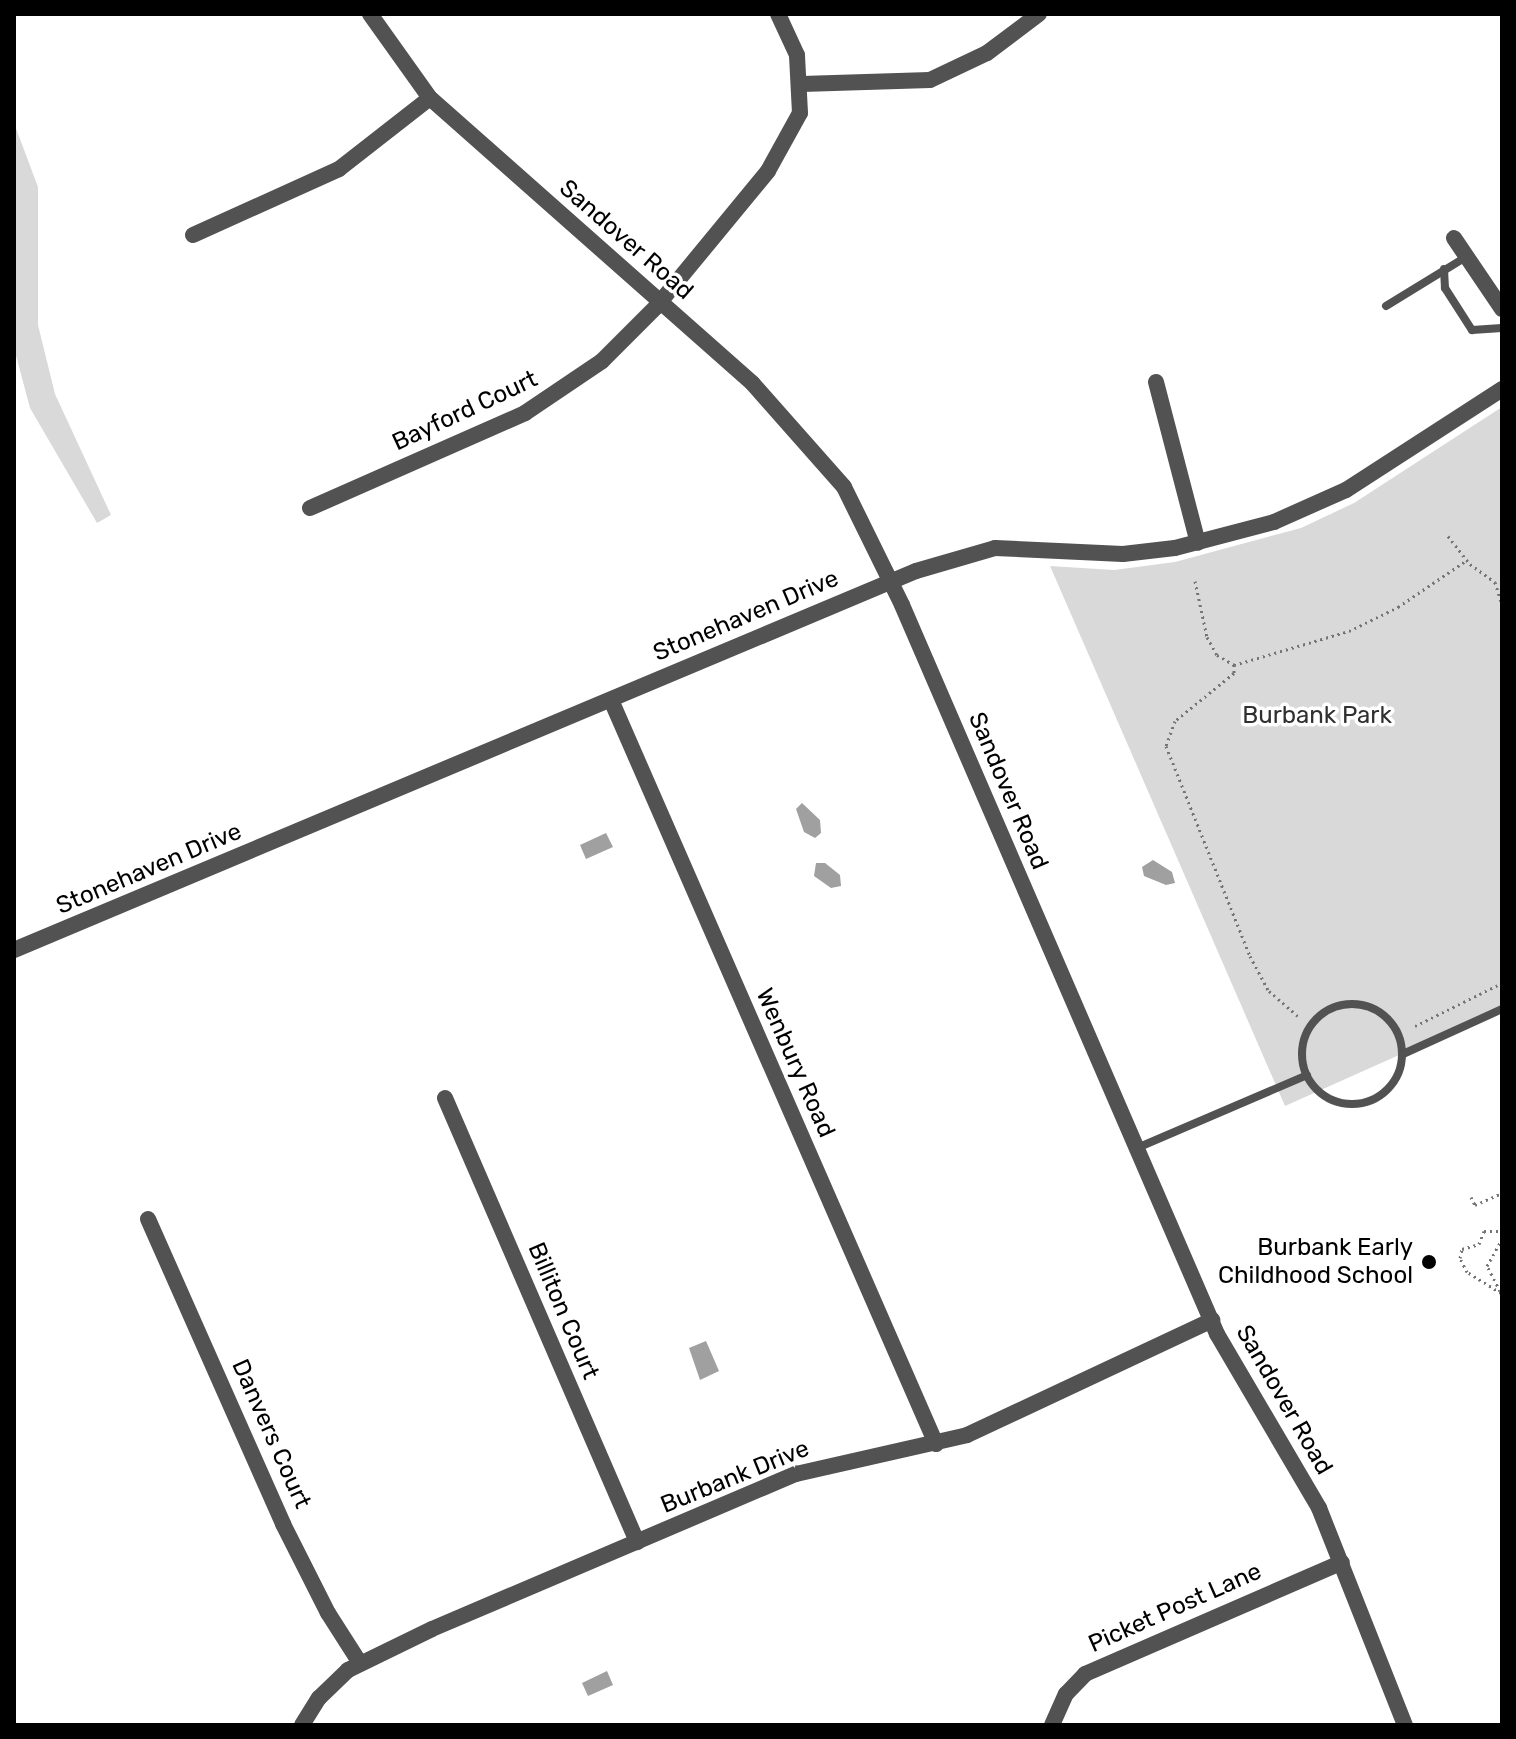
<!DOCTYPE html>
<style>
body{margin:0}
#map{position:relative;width:1516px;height:1739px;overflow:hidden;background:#fff;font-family:Rubik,sans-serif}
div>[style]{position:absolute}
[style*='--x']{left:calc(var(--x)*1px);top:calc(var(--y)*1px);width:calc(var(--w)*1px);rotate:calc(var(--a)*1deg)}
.green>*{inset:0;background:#d9d9d9}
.water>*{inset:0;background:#a0a0a0}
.path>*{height:3px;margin-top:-1.5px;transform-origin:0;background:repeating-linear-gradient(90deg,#747474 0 2px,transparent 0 6px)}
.service>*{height:8px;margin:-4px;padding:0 4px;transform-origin:4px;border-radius:4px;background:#525252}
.service>.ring{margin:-4px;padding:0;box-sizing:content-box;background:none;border:8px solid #525252;border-radius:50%}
.minor>*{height:16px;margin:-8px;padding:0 8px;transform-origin:8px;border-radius:8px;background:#525252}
.tertiary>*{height:16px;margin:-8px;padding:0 8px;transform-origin:8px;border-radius:8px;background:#525252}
.dots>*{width:22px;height:22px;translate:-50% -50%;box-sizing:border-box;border:4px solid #fff;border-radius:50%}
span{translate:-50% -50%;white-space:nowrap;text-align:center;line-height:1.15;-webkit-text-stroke:7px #fff;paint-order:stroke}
.street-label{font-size:24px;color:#000}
.park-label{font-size:24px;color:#303030}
.poi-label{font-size:24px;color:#000}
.right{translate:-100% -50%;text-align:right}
.frame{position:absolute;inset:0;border:16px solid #000;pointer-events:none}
</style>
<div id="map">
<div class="green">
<i style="clip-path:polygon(14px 123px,38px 187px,38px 325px,55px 394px,111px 515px,97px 523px,30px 408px,14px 348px)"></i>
<i style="clip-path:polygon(1502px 407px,1502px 1009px,1285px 1106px,1050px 566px,1114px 570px,1175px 562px,1301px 528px,1354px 503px)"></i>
</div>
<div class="water">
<i style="clip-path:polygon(802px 803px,820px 820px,821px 833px,815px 838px,804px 832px,796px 809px)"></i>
<i style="clip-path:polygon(606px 833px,613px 847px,586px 859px,580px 845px)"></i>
<i style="clip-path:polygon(1153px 860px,1172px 872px,1175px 883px,1166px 885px,1144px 876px,1142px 867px)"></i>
<i style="clip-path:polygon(816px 863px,825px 863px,840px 875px,841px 886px,831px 888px,814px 876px)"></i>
<i style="clip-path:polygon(706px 1341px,719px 1371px,700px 1380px,689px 1348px)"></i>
<i style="clip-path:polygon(607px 1671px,613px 1685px,588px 1696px,582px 1683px)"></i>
</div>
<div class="path">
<i style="--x:1448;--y:536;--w:36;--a:52"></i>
<i style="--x:1470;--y:564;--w:31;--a:36"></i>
<i style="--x:1495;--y:582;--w:24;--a:73"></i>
<i style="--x:1195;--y:581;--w:57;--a:77.9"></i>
<i style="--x:1207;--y:637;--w:21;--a:61"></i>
<i style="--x:1217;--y:655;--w:20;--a:30"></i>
<i style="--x:1234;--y:665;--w:120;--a:-16.5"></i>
<i style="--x:1349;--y:631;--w:55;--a:-26.1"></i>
<i style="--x:1398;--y:607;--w:83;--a:-34.3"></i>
<i style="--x:1234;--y:665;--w:8;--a:90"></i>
<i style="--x:1234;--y:673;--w:76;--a:140.9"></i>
<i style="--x:1175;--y:721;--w:27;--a:110"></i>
<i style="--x:1166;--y:746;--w:226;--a:68.2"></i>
<i style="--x:1250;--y:956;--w:40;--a:62"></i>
<i style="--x:1269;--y:991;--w:38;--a:41"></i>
<i style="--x:1415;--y:1026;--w:97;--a:-26.3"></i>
<i style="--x:1471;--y:1197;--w:9;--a:63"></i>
<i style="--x:1475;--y:1205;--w:30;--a:-24"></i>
<i style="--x:1500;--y:1291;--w:28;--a:-117"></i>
<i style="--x:1487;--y:1266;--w:31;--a:-61"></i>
<i style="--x:1501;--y:1293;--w:40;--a:-148"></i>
<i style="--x:1467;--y:1272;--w:16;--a:-117"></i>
<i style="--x:1460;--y:1258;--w:9;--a:-77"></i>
<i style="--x:1462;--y:1249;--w:18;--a:-16"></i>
<i style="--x:1479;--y:1244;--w:14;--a:-69"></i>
<i style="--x:1484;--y:1231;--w:18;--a:0"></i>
</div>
<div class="service">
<i style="--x:1444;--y:269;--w:19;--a:87"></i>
<i style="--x:1445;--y:288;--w:50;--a:57.3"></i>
<i style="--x:1472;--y:330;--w:30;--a:-4"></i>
<i style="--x:1386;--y:306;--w:94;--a:-31.5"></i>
<i class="ring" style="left:1302px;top:1004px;width:92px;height:92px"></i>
<i style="--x:1403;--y:1054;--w:109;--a:-24.4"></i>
<i style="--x:1137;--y:1148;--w:185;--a:-23.2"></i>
</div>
<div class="minor">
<i style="--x:370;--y:14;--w:103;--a:54.5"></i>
<i style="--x:430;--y:98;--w:431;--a:41.5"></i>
<i style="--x:753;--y:384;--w:137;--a:48.5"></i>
<i style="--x:844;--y:487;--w:131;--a:63.8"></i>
<i style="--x:902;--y:605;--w:794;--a:66.63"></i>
<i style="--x:1217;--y:1334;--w:202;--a:59.6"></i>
<i style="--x:1319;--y:1508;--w:233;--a:68.4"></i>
<i style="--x:802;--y:84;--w:128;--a:-1.8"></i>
<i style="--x:930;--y:80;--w:63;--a:-25.3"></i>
<i style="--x:987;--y:53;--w:65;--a:-36.9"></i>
<i style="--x:193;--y:235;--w:160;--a:-24.3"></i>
<i style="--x:339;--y:169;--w:115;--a:-38"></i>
<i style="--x:1454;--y:238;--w:86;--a:55.9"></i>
<i style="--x:1156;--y:382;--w:166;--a:75.4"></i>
<i style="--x:310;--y:508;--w:235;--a:-23.8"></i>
<i style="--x:525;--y:413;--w:93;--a:-34"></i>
<i style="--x:602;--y:361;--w:76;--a:-45"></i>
<i style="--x:656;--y:307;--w:176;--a:-50.5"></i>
<i style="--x:768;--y:171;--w:66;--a:-61.1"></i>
<i style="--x:800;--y:113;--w:58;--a:-93"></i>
<i style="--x:797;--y:55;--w:45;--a:-114.9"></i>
<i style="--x:611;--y:700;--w:812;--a:66.4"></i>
<i style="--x:445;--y:1098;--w:484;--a:66.6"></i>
<i style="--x:148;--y:1219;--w:334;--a:66.1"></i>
<i style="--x:283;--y:1524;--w:100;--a:63.2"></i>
<i style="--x:328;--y:1613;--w:59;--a:57.4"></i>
<i style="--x:302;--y:1725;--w:32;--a:-58"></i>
<i style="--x:319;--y:1698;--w:40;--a:-44"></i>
<i style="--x:348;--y:1670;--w:93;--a:-26"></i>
<i style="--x:432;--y:1629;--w:396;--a:-23.1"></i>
<i style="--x:796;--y:1474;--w:175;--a:-12.8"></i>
<i style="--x:967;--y:1435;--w:271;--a:-25.1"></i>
<i style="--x:1052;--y:1725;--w:34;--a:-66"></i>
<i style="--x:1066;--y:1694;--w:28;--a:-46"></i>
<i style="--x:1085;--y:1674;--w:280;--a:-23.5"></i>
</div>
<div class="tertiary">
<i style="--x:14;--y:950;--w:978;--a:-22.79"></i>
<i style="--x:916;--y:571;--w:82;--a:-16.2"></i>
<i style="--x:995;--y:548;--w:128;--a:2.7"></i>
<i style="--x:1123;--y:554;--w:52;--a:-6.6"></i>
<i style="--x:1175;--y:548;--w:102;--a:-14.7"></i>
<i style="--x:1274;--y:522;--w:79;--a:-24"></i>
<i style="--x:1346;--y:490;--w:186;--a:-32.9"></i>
</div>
<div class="dots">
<i style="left:1429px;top:1262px;background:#000"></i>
</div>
<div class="street-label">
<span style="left:626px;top:240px;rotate:41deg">Sandover Road</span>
<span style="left:465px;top:411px;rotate:-25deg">Bayford Court</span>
<span style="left:746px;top:616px;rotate:-23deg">Stonehaven Drive</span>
<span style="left:1008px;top:791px;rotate:67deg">Sandover Road</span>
<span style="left:149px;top:869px;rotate:-23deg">Stonehaven Drive</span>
<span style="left:795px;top:1063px;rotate:66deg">Wenbury Road</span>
<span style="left:563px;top:1311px;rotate:67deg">Billiton Court</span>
<span style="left:1284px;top:1400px;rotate:60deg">Sandover Road</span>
<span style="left:271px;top:1434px;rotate:66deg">Danvers Court</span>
<span style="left:735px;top:1477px;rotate:-22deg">Burbank Drive</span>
<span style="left:1175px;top:1608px;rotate:-24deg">Picket Post Lane</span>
</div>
<div class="park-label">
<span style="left:1317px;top:716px">Burbank Park</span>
</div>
<div class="poi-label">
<span class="right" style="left:1413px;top:1262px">Burbank Early<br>Childhood School</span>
</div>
<div class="frame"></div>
</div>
